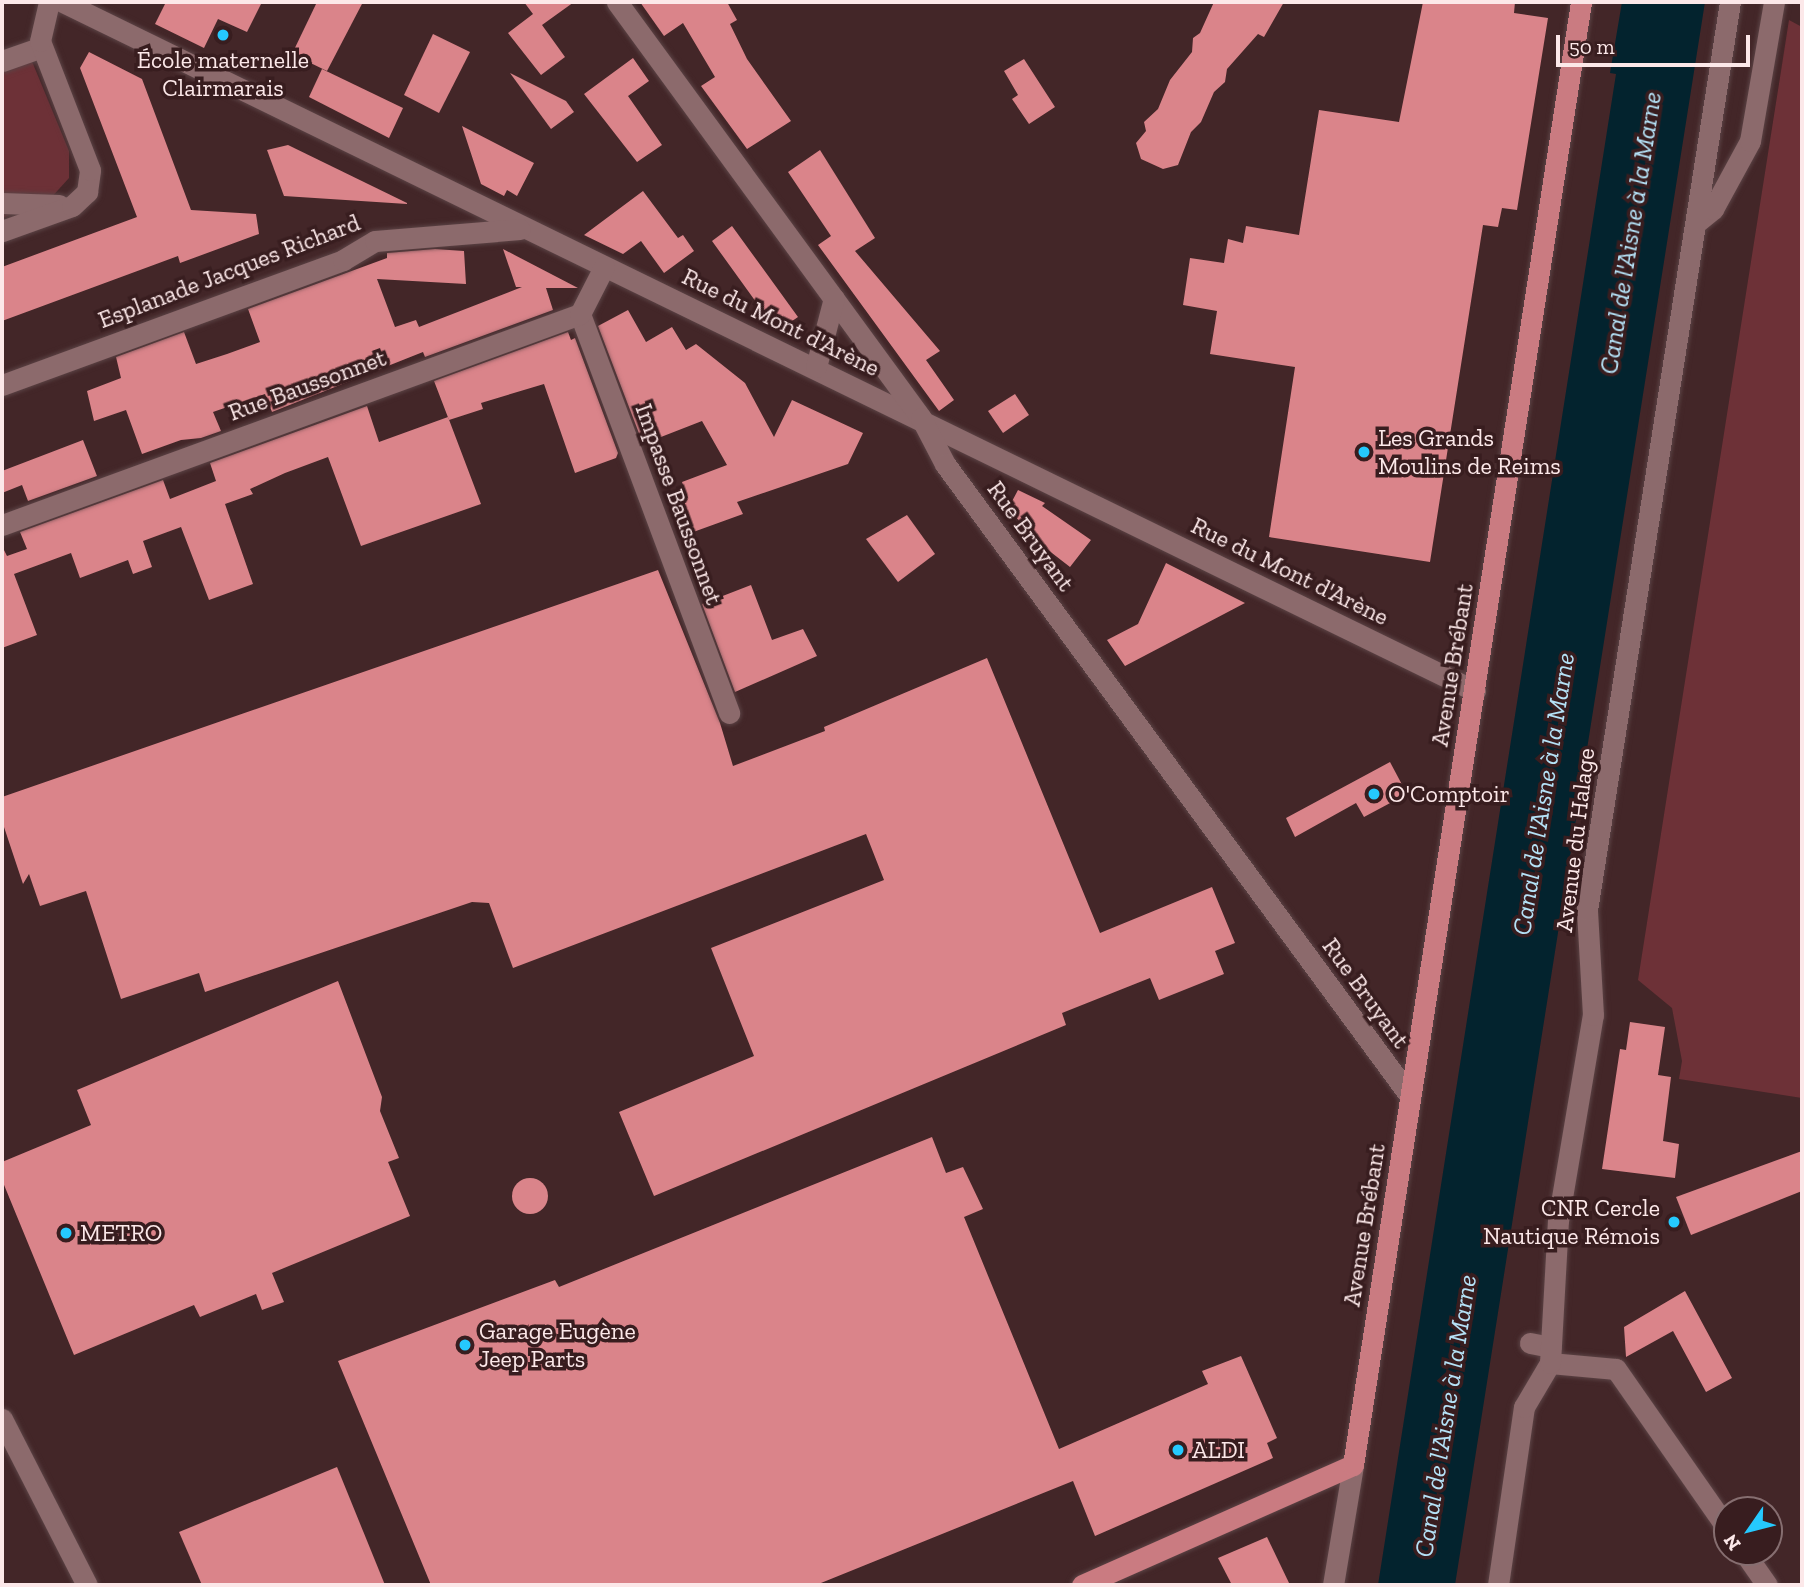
<!DOCTYPE html>
<meta charset="utf-8">
<style>
body{margin:0}
#map{position:relative;width:1804px;height:1587px;overflow:hidden;background:#432628;font-family:"Zilla Slab",serif}
div>[style]{position:absolute}
[style*='--x']{left:calc(var(--x)*1px);top:calc(var(--y)*1px);width:calc(var(--w)*1px);rotate:calc(var(--a)*1deg)}
.green>*{inset:0;background:#6d3137}
.water>*{inset:0;background:#03232e}
.building>*{inset:0;background:#da848a}
.round{border-radius:50%}
.roads{filter:drop-shadow(0 0 2px #5b4345) drop-shadow(0 0 2px #5b4345)}
.minor>*{height:21px;margin:-10.5px;padding:0 10.5px;transform-origin:10.5px;border-radius:10.5px;background:#8c6a6c}
.major>*{height:21px;margin:-10.5px;padding:0 10.5px;transform-origin:10.5px;border-radius:10.5px;background:#ca7b81}
.dots>*{width:19px;height:19px;translate:-50% -50%;box-sizing:border-box;border:4px solid #381d1f;border-radius:50%}
span{translate:-50% -50%;white-space:nowrap;text-align:center;line-height:1.15;-webkit-text-stroke:7px #381d1f;paint-order:stroke}
.poi-label{font-size:24px;color:#fce8e9}
.left{translate:0 -50%;text-align:left}
.right{translate:-100% -50%;text-align:right}
.street-label{font-size:24px;color:#fce8e9}
.water-label{font-size:26px;color:#b5e2f7;font-style:italic}
.frame{position:absolute;inset:0;border:4px solid #fce8e9;pointer-events:none}
.north{position:absolute;left:1713px;top:1496px;width:70px;height:70px;box-sizing:border-box;background:#381d1f;border:2px solid #866e70;border-radius:50%;rotate:235deg;font-size:19px;font-weight:700;line-height:28px;text-align:center;color:#fce8e9}
.north::after{content:'';display:block;margin:auto;width:24px;height:32px;background:#25c9fe;clip-path:polygon(50% 0,100% 100%,50% 72%,0 100%)}
.scale{position:absolute;left:1556px;top:35px;width:194px;height:32px;box-sizing:border-box;border:4px solid #fce8e9;border-top:0;padding-left:9px;font-size:21px;line-height:24px;white-space:nowrap;color:#fce8e9;-webkit-text-stroke:5px #381d1f;paint-order:stroke}
</style>
<div id="map">
<div class="green">
<i style="clip-path:polygon(1789px 20px,1802px 27px,1802px 1098px,1679px 1079px,1682px 1061px,1672px 1008px,1638px 980px)"></i>
<i style="clip-path:polygon(31px 59px,69px 151px,69px 178px,49px 200px,2px 218px,2px 69px)"></i>
</div>
<div class="water">
<i style="clip-path:polygon(1622px 2px,1705px 2px,1455px 1585px,1378px 1585px,1616px 74px,1610px 73px)"></i>
</div>
<div class="building">
<i style="clip-path:polygon(166px 2px,262px 2px,247px 32px,218px 19px,204px 48px,155px 24px)"></i>
<i style="clip-path:polygon(317px 2px,363px 2px,327px 71px,292px 54px)"></i>
<i style="clip-path:polygon(524px 2px,574px 2px,542px 25px,565px 57px,541px 75px,508px 33px,533px 14px)"></i>
<i style="clip-path:polygon(640px 2px,727px 2px,737px 20px,730px 24px,747px 59px,791px 121px,747px 149px,701px 86px,715px 77px,683px 23px,664px 36px)"></i>
<i style="clip-path:polygon(1214px 2px,1284px 2px,1264px 37px,1258px 34px,1227px 69px,1225px 82px,1214px 92px,1201px 122px,1191px 132px,1178px 165px,1163px 169px,1141px 159px,1136px 143px,1146px 131px,1144px 122px,1158px 109px,1170px 80px,1192px 52px,1193px 38px,1200px 33px)"></i>
<i style="clip-path:polygon(1423px 2px,1515px 2px,1514px 13px,1548px 18px,1517px 210px,1502px 208px,1498px 227px,1483px 225px,1430px 562px,1269px 537px,1295px 367px,1210px 354px,1217px 311px,1183px 305px,1190px 258px,1224px 263px,1228px 239px,1243px 243px,1246px 226px,1299px 235px,1319px 110px,1399px 122px)"></i>
<i style="clip-path:polygon(433px 34px,470px 52px,439px 113px,404px 95px)"></i>
<i style="clip-path:polygon(89px 52px,142px 79px,191px 210px,256px 214px,259px 234px,180px 263px,178px 256px,2px 321px,2px 267px,137px 217px,80px 68px)"></i>
<i style="clip-path:polygon(633px 58px,649px 81px,628px 96px,662px 145px,637px 162px,584px 94px)"></i>
<i style="clip-path:polygon(1024px 59px,1055px 107px,1029px 124px,1012px 99px,1018px 95px,1004px 71px)"></i>
<i style="clip-path:polygon(322px 69px,403px 108px,389px 138px,309px 97px)"></i>
<i style="clip-path:polygon(510px 73px,566px 101px,574px 112px,551px 129px)"></i>
<i style="clip-path:polygon(462px 126px,534px 163px,517px 196px,507px 190px,504px 196px,481px 184px)"></i>
<i style="clip-path:polygon(288px 145px,407px 203px,407px 204px,284px 196px,267px 150px)"></i>
<i style="clip-path:polygon(820px 150px,875px 238px,855px 251px,940px 351px,926px 360px,954px 400px,939px 411px,818px 245px,831px 236px,788px 172px)"></i>
<i style="clip-path:polygon(643px 191px,678px 238px,683px 235px,694px 251px,664px 273px,641px 241px,623px 254px,584px 235px)"></i>
<i style="clip-path:polygon(732px 226px,798px 317px,779px 330px,760px 315px,763px 313px,756px 302px,712px 241px)"></i>
<i style="clip-path:polygon(435px 249px,464px 251px,466px 284px,377px 279px,395px 327px,416px 320px,419px 327px,522px 287px,516px 287px,503px 249px,578px 288px,546px 288px,553px 310px,425px 357px,423px 352px,272px 412px,265px 394px,213px 412px,221px 431px,201px 438px,181px 440px,142px 454px,126px 410px,94px 421px,87px 391px,121px 378px,116px 357px,184px 332px,196px 364px,227px 354px,260px 342px,248px 309px,387px 258px,387px 253px)"></i>
<i style="clip-path:polygon(628px 310px,646px 342px,672px 327px,686px 350px,696px 344px,745px 383px,774px 437px,792px 400px,863px 433px,848px 464px,737px 502px,743px 514px,685px 535px,672px 502px,687px 496px,682px 482px,727px 465px,702px 421px,643px 444px,598px 326px)"></i>
<i style="clip-path:polygon(568px 332px,571px 340px,575px 338px,618px 453px,616px 458px,575px 473px,544px 384px,481px 403px,483px 409px,449px 420px,434px 381px)"></i>
<i style="clip-path:polygon(1015px 394px,1029px 415px,1003px 433px,988px 411px)"></i>
<i style="clip-path:polygon(367px 406px,379px 442px,448px 417px,481px 504px,361px 546px,328px 457px,285px 473px,250px 489px,253px 494px,225px 504px,253px 584px,209px 600px,181px 527px,143px 541px,152px 567px,133px 574px,128px 560px,80px 578px,71px 553px,14px 574px,37px 635px,2px 648px,2px 546px,7px 556px,27px 549px,20px 532px,163px 480px,170px 499px,216px 481px,210px 463px)"></i>
<i style="clip-path:polygon(83px 440px,97px 476px,28px 501px,22px 485px,2px 493px,2px 471px)"></i>
<i style="clip-path:polygon(1018px 490px,1045px 503px,1042px 506px,1091px 540px,1070px 567px,1030px 536px,1009px 507px)"></i>
<i style="clip-path:polygon(907px 515px,935px 554px,898px 582px,866px 539px)"></i>
<i style="clip-path:polygon(1166px 563px,1245px 603px,1125px 666px,1107px 640px,1138px 624px)"></i>
<i style="clip-path:polygon(658px 570px,720px 723px,733px 766px,825px 731px,824px 727px,987px 658px,1100px 933px,1212px 887px,1235px 943px,1215px 951px,1224px 974px,1159px 1000px,1150px 978px,1062px 1013px,1066px 1025px,654px 1196px,619px 1112px,754px 1056px,711px 948px,884px 880px,866px 834px,513px 968px,489px 903px,472px 902px,205px 992px,199px 973px,121px 999px,86px 891px,40px 906px,29px 874px,23px 884px,2px 821px,2px 797px)"></i>
<i style="clip-path:polygon(751px 585px,772px 640px,803px 629px,817px 656px,735px 692px,702px 604px)"></i>
<i style="clip-path:polygon(1390px 762px,1407px 794px,1364px 817px,1356px 803px,1295px 837px,1286px 818px)"></i>
<i style="clip-path:polygon(338px 981px,382px 1097px,380px 1111px,399px 1158px,388px 1162px,410px 1216px,272px 1273px,284px 1302px,262px 1310px,256px 1294px,200px 1317px,194px 1305px,74px 1355px,2px 1180px,2px 1162px,91px 1125px,77px 1090px)"></i>
<i style="clip-path:polygon(1630px 1022px,1665px 1027px,1658px 1075px,1671px 1077px,1663px 1141px,1679px 1144px,1675px 1178px,1602px 1169px,1620px 1049px,1626px 1050px)"></i>
<i style="clip-path:polygon(932px 1137px,946px 1173px,963px 1167px,983px 1209px,964px 1217px,1059px 1449px,1208px 1384px,1202px 1371px,1241px 1356px,1277px 1438px,1267px 1443px,1273px 1458px,1095px 1536px,1073px 1481px,816px 1585px,431px 1585px,338px 1361px,555px 1280px,559px 1287px)"></i>
<i style="clip-path:polygon(1802px 1151px,1802px 1191px,1691px 1235px,1676px 1197px)"></i>
<i class="round" style="left:512px;top:1178px;width:36px;height:36px"></i>
<i style="clip-path:polygon(1685px 1291px,1732px 1378px,1706px 1392px,1673px 1331px,1626px 1357px,1624px 1327px)"></i>
<i style="clip-path:polygon(337px 1467px,385px 1585px,202px 1585px,179px 1532px)"></i>
<i style="clip-path:polygon(1267px 1537px,1290px 1585px,1232px 1585px,1218px 1558px)"></i>
</div>
<div class="roads">
<div class="minor">
<i style="--x:63;--y:2;--w:1571;--a:26.01"></i>
<i style="--x:617;--y:2;--w:515;--a:53.84"></i>
<i style="--x:921;--y:418;--w:52;--a:62.4"></i>
<i style="--x:945;--y:464;--w:785;--a:53.66"></i>
<i style="--x:2;--y:61;--w:42;--a:-19.3"></i>
<i style="--x:2;--y:203;--w:57;--a:2"></i>
<i style="--x:1697;--y:222;--w:21;--a:-39"></i>
<i style="--x:1713;--y:209;--w:77;--a:-61.4"></i>
<i style="--x:1750;--y:141;--w:141;--a:-80.2"></i>
<i style="--x:2;--y:231;--w:74;--a:-19.7"></i>
<i style="--x:72;--y:206;--w:21;--a:-43"></i>
<i style="--x:87;--y:192;--w:22;--a:-82"></i>
<i style="--x:90;--y:170;--w:138;--a:-111.2"></i>
<i style="--x:40;--y:41;--w:40;--a:-77"></i>
<i style="--x:580;--y:314;--w:426;--a:69.5"></i>
<i style="--x:816;--y:367;--w:71;--a:-75.4"></i>
<i style="--x:2;--y:385;--w:363;--a:-20.1"></i>
<i style="--x:343;--y:260;--w:37;--a:-31"></i>
<i style="--x:375;--y:241;--w:145;--a:-4.7"></i>
<i style="--x:2;--y:525;--w:615;--a:-20.05"></i>
<i style="--x:580;--y:314;--w:53;--a:-62.9"></i>
<i style="--x:1530;--y:1343;--w:21;--a:11"></i>
<i style="--x:1550;--y:1363;--w:66;--a:5.2"></i>
<i style="--x:1616;--y:1369;--w:194;--a:55.1"></i>
<i style="--x:2;--y:1419;--w:186;--a:62.9"></i>
<i style="--x:1744;--y:1552;--w:40;--a:55.1"></i>
<i style="--x:1333;--y:1585;--w:122;--a:-80.5"></i>
<i style="--x:1498;--y:1585;--w:180;--a:-81.7"></i>
<i style="--x:1524;--y:1407;--w:51;--a:-59.4"></i>
<i style="--x:1550;--y:1363;--w:142;--a:-86.8"></i>
<i style="--x:1558;--y:1221;--w:209;--a:-80.4"></i>
<i style="--x:1593;--y:1015;--w:105;--a:-93.3"></i>
<i style="--x:1587;--y:910;--w:919;--a:-81.05"></i>
</div>
<div class="major">
<i style="--x:1082;--y:1585;--w:296;--a:-23.9"></i>
<i style="--x:1353;--y:1465;--w:1481;--a:-81.14"></i>
</div>
</div>
<div class="dots">
<i style="left:223px;top:35px;background:#25c9fe"></i>
<i style="left:1364px;top:452px;background:#25c9fe"></i>
<i style="left:1374px;top:794px;background:#25c9fe"></i>
<i style="left:1674px;top:1222px;background:#25c9fe"></i>
<i style="left:66px;top:1233px;background:#25c9fe"></i>
<i style="left:465px;top:1345px;background:#25c9fe"></i>
<i style="left:1178px;top:1450px;background:#25c9fe"></i>
</div>
<div class="poi-label">
<span style="left:223px;top:74px">École maternelle<br>Clairmarais</span>
<span class="left" style="left:1378px;top:452px">Les Grands<br>Moulins de Reims</span>
<span class="left" style="left:1388px;top:794px">O'Comptoir</span>
<span class="right" style="left:1660px;top:1222px">CNR Cercle<br>Nautique Rémois</span>
<span class="left" style="left:80px;top:1233px">METRO</span>
<span class="left" style="left:479px;top:1345px">Garage Eugène<br>Jeep Parts</span>
<span class="left" style="left:1192px;top:1450px">ALDI</span>
</div>
<div class="street-label">
<span style="left:229px;top:271px;rotate:-21deg">Esplanade Jacques Richard</span>
<span style="left:781px;top:322px;rotate:26deg">Rue du Mont d'Arène</span>
<span style="left:307px;top:385px;rotate:-20deg">Rue Baussonnet</span>
<span style="left:679px;top:504px;rotate:70deg">Impasse Baussonnet</span>
<span style="left:1031px;top:536px;rotate:54deg">Rue Bruyant</span>
<span style="left:1290px;top:571px;rotate:26deg">Rue du Mont d'Arène</span>
<span style="left:1452px;top:665px;rotate:-81deg">Avenue Brébant</span>
<span style="left:1575px;top:840px;rotate:-83deg">Avenue du Halage</span>
<span style="left:1366px;top:993px;rotate:54deg">Rue Bruyant</span>
<span style="left:1364px;top:1225px;rotate:-81deg">Avenue Brébant</span>
</div>
<div class="water-label">
<span style="left:1631px;top:233px;rotate:-81deg">Canal de l'Aisne à la Marne</span>
<span style="left:1544px;top:794px;rotate:-81deg">Canal de l'Aisne à la Marne</span>
<span style="left:1446px;top:1416px;rotate:-81deg">Canal de l'Aisne à la Marne</span>
</div>
<div class="frame"></div>
<div class="north">N</div>
<div class="scale">50 m</div>
</div>
